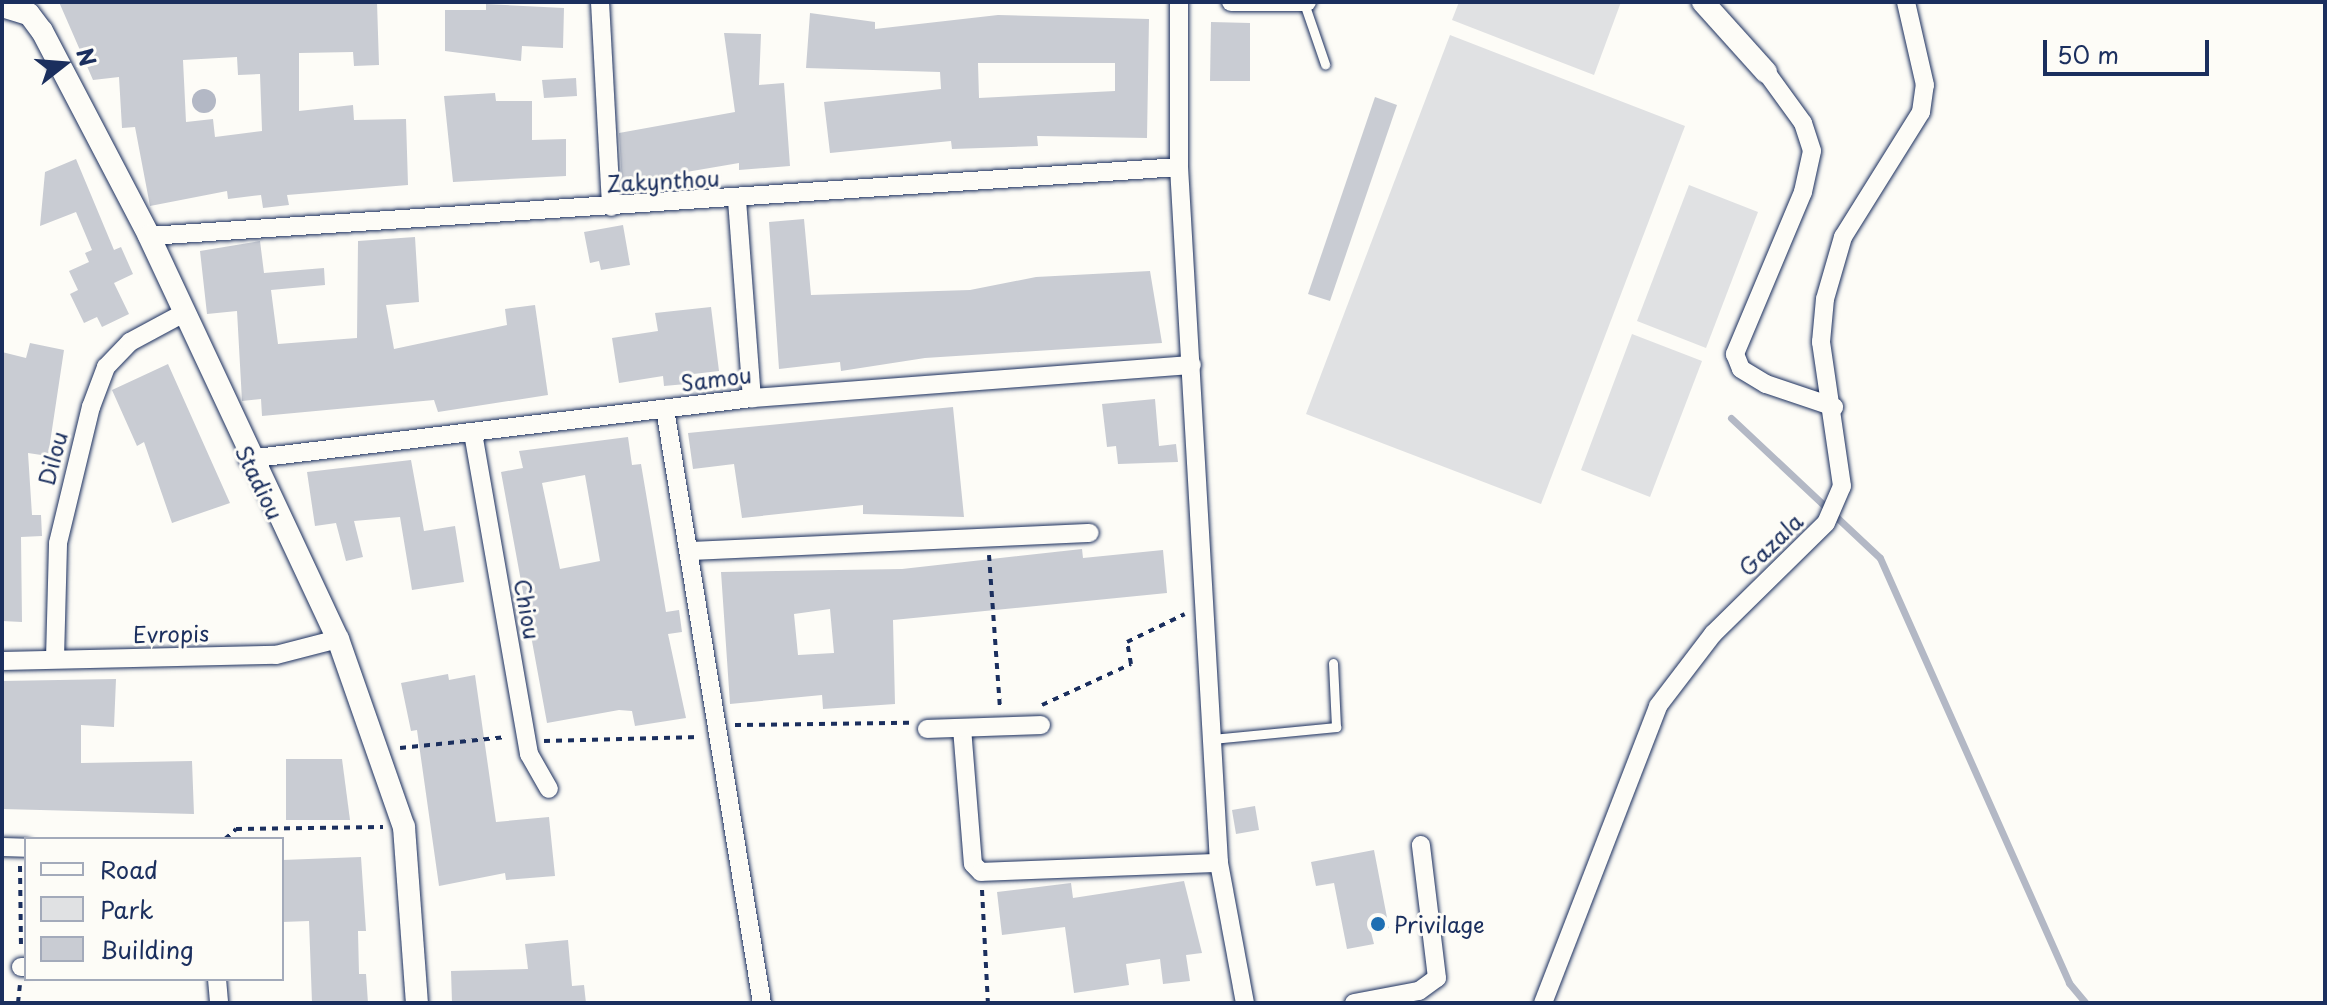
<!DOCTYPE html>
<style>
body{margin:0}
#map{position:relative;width:2327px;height:1005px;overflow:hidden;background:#fdfcf7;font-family:"Playpen Sans",sans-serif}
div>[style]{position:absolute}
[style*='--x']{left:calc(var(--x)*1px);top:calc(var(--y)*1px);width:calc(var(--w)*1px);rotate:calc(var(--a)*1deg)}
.green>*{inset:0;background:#e0e1e3}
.water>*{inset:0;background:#b3b8c5}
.round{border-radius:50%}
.stream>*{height:7px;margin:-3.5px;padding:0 3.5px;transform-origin:3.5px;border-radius:3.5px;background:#b3b8c5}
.building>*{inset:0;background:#c9ccd3}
.path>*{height:4px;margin-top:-2px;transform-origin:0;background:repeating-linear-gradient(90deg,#1b2f5e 0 6px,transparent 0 12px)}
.roads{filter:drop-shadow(0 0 2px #1b2f5e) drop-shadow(0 0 2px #1b2f5e)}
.service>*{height:9px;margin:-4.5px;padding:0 4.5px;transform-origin:4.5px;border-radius:4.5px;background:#fdfcf7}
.minor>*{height:18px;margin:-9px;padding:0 9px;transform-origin:9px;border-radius:9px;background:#fdfcf7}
.tertiary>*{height:22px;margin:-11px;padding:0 11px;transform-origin:11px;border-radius:11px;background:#fdfcf7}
.dots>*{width:22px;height:22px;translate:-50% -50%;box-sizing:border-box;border:4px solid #fdfcf7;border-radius:50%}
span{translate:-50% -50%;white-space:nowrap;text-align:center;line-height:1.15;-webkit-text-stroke:6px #fdfcf7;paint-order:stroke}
.street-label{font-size:22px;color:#1b2f5e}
.poi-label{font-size:22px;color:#1b2f5e}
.left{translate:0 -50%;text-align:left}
.frame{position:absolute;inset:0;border:4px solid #1b2f5e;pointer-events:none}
.legend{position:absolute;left:24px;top:837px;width:260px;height:144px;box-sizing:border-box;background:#fdfcf7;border:2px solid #a3aaba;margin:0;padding:10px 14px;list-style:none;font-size:24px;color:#1b2f5e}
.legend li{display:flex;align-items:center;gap:16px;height:40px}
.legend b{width:40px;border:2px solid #a3aaba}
.north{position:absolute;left:24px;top:24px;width:80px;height:80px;-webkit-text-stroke:6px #fdfcf7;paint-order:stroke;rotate:73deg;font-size:22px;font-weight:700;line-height:32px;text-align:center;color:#1b2f5e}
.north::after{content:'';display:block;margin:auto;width:28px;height:36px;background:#1b2f5e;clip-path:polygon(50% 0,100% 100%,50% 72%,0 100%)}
.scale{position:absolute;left:2043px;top:40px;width:166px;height:36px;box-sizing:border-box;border:4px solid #1b2f5e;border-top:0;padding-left:10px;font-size:24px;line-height:28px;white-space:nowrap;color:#1b2f5e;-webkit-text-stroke:6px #fdfcf7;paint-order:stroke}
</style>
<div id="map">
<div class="green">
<i style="clip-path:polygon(1459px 2px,1621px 2px,1594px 75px,1452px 20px)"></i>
<i style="clip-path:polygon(1450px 35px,1685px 126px,1541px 504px,1306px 414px)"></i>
<i style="clip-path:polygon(1689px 185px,1758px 212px,1706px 348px,1637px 321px)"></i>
<i style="clip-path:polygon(1632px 334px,1702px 361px,1650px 497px,1581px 470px)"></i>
</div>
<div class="water">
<i class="round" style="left:192px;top:89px;width:24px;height:24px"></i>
</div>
<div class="stream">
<i style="--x:1731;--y:418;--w:204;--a:43.2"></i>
<i style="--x:1880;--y:558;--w:465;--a:66"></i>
<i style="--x:2069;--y:983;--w:26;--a:50"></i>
</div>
<div class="building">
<i style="clip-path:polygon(evenodd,59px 2px,377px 2px,379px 65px,354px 66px,353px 52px,299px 53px,299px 111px,353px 105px,354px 120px,406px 119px,408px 185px,287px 195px,289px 205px,263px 208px,261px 195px,228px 199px,227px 191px,150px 206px,135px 127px,122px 128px,119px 77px,93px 80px,59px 2px,237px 57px,238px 75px,260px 74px,262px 131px,215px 137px,213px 119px,186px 122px,183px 60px,237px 57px)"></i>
<i style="clip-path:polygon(486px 4px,564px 8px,563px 48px,522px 46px,521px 61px,445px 51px,445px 10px,486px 10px)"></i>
<i style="clip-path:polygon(evenodd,810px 13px,875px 22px,875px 29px,998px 15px,1149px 19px,1147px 138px,1037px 136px,1038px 146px,952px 149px,951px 141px,830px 153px,824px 102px,941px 89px,940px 72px,806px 68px,810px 13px,978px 63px,1115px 63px,1115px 91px,979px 98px,978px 63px)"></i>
<i style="clip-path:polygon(1211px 22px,1250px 23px,1250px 81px,1210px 81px)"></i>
<i style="clip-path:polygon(724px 33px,761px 34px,759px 85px,784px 83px,790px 166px,739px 170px,739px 163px,622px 183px,619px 133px,735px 112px)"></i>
<i style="clip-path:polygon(576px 78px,577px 96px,544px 98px,542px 80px)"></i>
<i style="clip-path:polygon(495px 93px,496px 101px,532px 101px,532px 140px,566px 139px,566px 176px,453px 182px,444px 96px)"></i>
<i style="clip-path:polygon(1375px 97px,1397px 105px,1330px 301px,1308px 294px)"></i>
<i style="clip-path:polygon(76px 159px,114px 250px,121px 247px,133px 274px,114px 283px,129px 314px,102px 327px,97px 317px,84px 323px,70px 294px,78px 290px,69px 271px,89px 262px,85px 253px,92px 250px,76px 212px,40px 226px,45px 172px)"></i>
<i style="clip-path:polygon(804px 219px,811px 295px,970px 290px,1036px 277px,1150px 271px,1162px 343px,925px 358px,841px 371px,840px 362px,779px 369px,769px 222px)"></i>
<i style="clip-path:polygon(623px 225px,630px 265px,601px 270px,599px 261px,590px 263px,584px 232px)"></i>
<i style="clip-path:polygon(415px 237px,419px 302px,386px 305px,394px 349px,507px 325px,505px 309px,535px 305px,548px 395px,438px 412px,434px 400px,262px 416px,261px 399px,242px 401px,237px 311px,207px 314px,200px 251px,260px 241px,264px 273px,324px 268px,325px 285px,271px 290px,278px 344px,357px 338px,358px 241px)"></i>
<i style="clip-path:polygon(711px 307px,719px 371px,685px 375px,686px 384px,664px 386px,663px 376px,619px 383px,612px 338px,658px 331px,655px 313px)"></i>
<i style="clip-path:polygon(30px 343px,64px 350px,48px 456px,28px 453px,32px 515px,41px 515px,42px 536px,21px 537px,22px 622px,2px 621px,2px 352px,26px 358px)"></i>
<i style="clip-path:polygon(168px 364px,230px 503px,172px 523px,144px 442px,137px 446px,112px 390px)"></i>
<i style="clip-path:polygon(1155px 399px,1159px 446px,1176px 444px,1178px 462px,1118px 464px,1116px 446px,1107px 447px,1102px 404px)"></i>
<i style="clip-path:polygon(953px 407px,964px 517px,863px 514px,863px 505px,742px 518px,734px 464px,693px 469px,688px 433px)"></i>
<i style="clip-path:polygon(evenodd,628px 437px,632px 465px,641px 464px,666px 612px,679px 610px,682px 632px,668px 634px,686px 718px,635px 726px,632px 711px,619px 710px,547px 723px,501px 472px,523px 468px,519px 451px,628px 437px,585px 475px,600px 561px,560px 569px,542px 483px,585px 475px)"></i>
<i style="clip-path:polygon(411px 460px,424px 531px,455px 526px,464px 582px,412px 590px,400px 517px,354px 521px,363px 557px,346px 561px,336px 523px,315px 526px,307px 472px)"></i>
<i style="clip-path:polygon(evenodd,1082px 549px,1083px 558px,1163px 550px,1167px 593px,893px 620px,895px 704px,823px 709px,822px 695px,730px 704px,721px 572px,902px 569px,1082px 549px,830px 609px,834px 653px,798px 655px,794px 614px,830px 609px)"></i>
<i style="clip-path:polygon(448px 674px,449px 680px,475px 675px,496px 822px,549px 817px,555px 876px,506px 880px,505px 873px,439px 886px,417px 730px,411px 731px,401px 683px)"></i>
<i style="clip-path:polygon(116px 679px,114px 727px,81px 725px,81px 763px,192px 761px,194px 814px,2px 809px,2px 681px)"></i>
<i style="clip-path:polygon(286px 759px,342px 759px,350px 820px,286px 820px)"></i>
<i style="clip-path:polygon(1255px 806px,1259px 830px,1236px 834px,1232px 810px)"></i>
<i style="clip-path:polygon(1374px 850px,1389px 928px,1371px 932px,1374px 944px,1347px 949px,1334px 883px,1316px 886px,1311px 862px)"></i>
<i style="clip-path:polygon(361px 857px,366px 931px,358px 931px,359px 974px,366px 974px,368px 1003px,312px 1003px,309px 921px,282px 922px,282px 860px)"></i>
<i style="clip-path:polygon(1184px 881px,1202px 953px,1186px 955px,1190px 981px,1163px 984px,1160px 959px,1126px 964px,1129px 985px,1074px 993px,1065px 927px,1002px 935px,997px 892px,1071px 883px,1073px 898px)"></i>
<i style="clip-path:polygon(568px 940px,572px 986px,584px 985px,586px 1003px,452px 1003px,451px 971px,528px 969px,525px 944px)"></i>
</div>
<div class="path">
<i style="--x:989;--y:555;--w:154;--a:85.9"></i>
<i style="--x:1042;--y:705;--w:98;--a:-24.7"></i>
<i style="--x:1131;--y:664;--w:22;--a:-100"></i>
<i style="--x:1127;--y:642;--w:64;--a:-25.8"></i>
<i style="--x:735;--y:725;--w:174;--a:-0.7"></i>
<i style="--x:544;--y:741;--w:156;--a:-1.5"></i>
<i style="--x:400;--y:748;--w:107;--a:-5.9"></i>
<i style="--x:225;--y:839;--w:15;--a:-42"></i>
<i style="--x:236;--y:829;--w:147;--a:-0.8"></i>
<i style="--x:20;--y:866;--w:83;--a:89.3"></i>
<i style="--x:982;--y:890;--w:113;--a:87"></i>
<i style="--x:18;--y:1003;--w:18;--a:-84"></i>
</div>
<div class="roads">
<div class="service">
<i style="--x:1304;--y:3;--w:65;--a:71"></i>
<i style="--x:1212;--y:739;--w:125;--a:-5.5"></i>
<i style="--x:1336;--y:727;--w:64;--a:-92.7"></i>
</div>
<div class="minor">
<i style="--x:600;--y:2;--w:205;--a:86.9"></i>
<i style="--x:1179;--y:2;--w:165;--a:90"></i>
<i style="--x:1179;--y:167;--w:697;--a:86.71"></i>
<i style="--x:1219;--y:863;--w:142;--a:79.5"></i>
<i style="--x:1231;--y:2;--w:76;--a:0"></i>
<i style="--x:1766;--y:72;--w:63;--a:54"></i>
<i style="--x:1803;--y:123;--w:29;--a:72"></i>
<i style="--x:1812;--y:151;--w:42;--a:102.4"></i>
<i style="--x:1803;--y:192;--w:176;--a:112.8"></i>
<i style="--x:1735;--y:354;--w:16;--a:68"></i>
<i style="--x:1741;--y:369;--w:29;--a:31"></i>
<i style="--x:1766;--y:384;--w:72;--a:18.7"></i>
<i style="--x:737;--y:200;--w:199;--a:85.7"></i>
<i style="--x:149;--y:236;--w:1032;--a:-3.83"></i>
<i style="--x:665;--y:409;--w:602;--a:80.73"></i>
<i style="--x:473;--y:433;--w:326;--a:80.1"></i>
<i style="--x:529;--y:754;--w:40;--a:60.3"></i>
<i style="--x:248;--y:459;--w:508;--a:-6.9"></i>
<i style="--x:752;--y:398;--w:441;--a:-4.3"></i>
<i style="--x:689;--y:551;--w:401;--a:-2.6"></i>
<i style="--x:55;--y:659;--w:116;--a:-88.5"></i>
<i style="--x:58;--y:543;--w:140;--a:-76.4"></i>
<i style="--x:91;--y:407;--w:43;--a:-69.4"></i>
<i style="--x:106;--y:367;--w:35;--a:-46"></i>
<i style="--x:130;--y:342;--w:59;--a:-28.3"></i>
<i style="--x:2;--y:661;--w:274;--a:-1.3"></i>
<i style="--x:276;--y:655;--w:64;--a:-14.5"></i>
<i style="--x:962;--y:728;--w:136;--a:85.4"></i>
<i style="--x:973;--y:864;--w:11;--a:45"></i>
<i style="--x:981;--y:872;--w:238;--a:-2.2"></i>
<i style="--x:927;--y:729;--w:114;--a:-2"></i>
<i style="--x:2;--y:847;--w:24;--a:2"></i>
<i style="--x:21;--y:967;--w:5;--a:0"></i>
<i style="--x:217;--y:979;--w:24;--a:85"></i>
<i style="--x:1354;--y:1003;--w:66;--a:-10.5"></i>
<i style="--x:1419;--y:991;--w:22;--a:-36"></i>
<i style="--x:1437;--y:978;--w:134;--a:-96.9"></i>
<i style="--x:1543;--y:1003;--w:318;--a:-68.8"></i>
<i style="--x:1658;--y:706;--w:91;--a:-52.6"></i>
<i style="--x:1713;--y:634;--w:158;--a:-44.5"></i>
<i style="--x:1826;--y:523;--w:40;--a:-66.6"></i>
<i style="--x:1842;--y:486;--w:146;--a:-98.3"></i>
<i style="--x:1821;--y:342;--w:43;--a:-84.7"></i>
<i style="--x:1825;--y:299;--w:65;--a:-73.8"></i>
<i style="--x:1843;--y:237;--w:147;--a:-58"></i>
<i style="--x:1921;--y:112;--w:27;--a:-82"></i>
<i style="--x:1925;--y:85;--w:85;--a:-102.9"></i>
</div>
<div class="tertiary">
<i style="--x:1703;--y:2;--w:94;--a:48"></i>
<i style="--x:2;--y:6;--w:28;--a:17"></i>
<i style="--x:29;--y:14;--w:21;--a:53"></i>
<i style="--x:42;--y:31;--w:231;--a:62.4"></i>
<i style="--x:149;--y:236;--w:445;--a:64.9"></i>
<i style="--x:338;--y:639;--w:199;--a:70.7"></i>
<i style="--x:404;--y:827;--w:176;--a:85.8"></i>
</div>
</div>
<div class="dots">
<i style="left:1378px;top:924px;background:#1f6fb2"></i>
</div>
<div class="street-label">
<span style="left:663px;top:180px;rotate:-3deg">Zakynthou</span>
<span style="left:716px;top:378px;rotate:-7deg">Samou</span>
<span style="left:52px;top:458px;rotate:-75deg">Dilou</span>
<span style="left:260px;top:482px;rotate:64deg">Stadiou</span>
<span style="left:1770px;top:544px;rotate:-44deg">Gazala</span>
<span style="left:528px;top:609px;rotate:80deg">Chiou</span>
<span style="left:171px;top:633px;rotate:-1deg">Evropis</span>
</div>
<div class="poi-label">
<span class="left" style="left:1394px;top:924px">Privilage</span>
</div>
<div class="frame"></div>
<ul class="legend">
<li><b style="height:10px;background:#fdfcf7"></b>Road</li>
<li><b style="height:22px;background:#e0e1e3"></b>Park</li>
<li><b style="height:22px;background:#c9ccd3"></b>Building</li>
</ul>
<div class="north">N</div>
<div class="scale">50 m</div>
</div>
